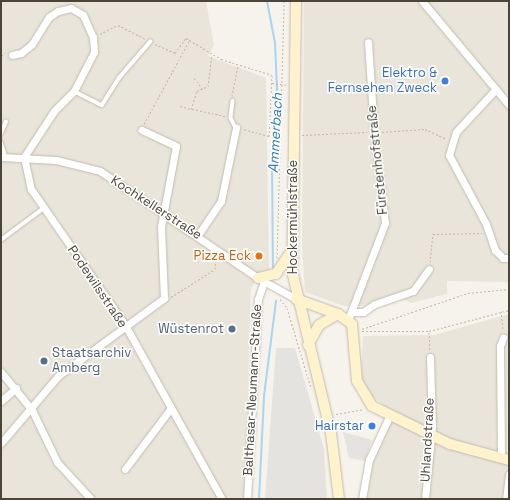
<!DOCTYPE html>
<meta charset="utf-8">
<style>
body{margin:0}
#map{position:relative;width:510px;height:500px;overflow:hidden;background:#f6f3ec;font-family:"Space Grotesk",sans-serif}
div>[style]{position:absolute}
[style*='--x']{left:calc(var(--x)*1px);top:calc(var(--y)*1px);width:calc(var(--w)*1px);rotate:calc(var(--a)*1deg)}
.residential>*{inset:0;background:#eae5da}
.parking>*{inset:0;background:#e5e3e0}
.stream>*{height:2px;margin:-1px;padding:0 1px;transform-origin:1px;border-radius:1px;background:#a9d4f2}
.path>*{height:1px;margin-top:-0.5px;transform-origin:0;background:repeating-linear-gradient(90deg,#c4b79f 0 2px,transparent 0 4px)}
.roads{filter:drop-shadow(0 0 1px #c2bbae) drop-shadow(0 0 1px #c2bbae)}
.lane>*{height:3.5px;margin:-1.75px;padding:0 1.75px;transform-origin:1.75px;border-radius:1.75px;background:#fff}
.street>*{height:7px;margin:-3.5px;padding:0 3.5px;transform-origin:3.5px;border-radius:3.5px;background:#fff}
.secondary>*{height:10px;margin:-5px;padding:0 5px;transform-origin:5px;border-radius:5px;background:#fff3cd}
.dots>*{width:11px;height:11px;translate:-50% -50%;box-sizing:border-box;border:2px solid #fff;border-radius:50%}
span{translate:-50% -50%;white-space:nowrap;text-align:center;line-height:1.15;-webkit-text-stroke:3px #fff;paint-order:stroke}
.shop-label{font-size:13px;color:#366cbe}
.right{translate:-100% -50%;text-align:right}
.street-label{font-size:13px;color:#4b4439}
.food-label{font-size:13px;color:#c56008}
.service-label{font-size:13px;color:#4e5e75}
.left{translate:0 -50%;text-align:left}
.water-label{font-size:14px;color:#2e7ab2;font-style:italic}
.frame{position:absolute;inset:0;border:2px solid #4b4439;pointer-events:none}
</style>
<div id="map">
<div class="residential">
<i style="clip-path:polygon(1px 1px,206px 1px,214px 45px,208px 56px,266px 78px,269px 270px,262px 271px,251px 288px,244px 499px,1px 499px)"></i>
<i style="clip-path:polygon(304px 1px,509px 1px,509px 282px,447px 281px,447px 294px,411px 303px,394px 296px,364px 306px,344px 306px,305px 292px,302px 247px)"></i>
<i style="clip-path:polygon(509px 314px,509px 499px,367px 499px,372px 461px,394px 413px,368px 393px,361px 381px,363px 336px,434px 335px)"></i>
</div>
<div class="parking">
<i style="clip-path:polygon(276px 348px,295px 348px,324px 449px,327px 499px,265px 499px)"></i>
<i style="clip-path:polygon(343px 432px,372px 440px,365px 461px,349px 458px)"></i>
</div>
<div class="stream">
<i style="--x:267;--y:1;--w:43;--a:79.2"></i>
<i style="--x:275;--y:43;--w:45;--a:87.5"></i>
<i style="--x:277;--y:88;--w:73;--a:93.9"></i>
<i style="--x:272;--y:161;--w:106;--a:89.5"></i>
<i style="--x:259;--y:499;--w:103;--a:-87.2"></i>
<i style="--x:264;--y:396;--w:96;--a:-82.8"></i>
</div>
<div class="path">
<i style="--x:100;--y:34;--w:20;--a:-27"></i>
<i style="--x:118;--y:25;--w:30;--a:27"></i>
<i style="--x:155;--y:44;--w:22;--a:24"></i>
<i style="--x:175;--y:53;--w:19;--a:-54"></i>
<i style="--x:186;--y:38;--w:41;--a:31"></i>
<i style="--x:221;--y:59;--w:53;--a:17.4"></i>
<i style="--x:272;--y:75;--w:61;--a:92.8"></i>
<i style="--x:269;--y:136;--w:28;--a:-165"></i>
<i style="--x:1;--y:56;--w:5;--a:-37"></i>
<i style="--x:194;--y:78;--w:13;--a:51"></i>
<i style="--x:272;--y:83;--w:15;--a:8"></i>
<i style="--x:232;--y:96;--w:31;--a:-79"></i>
<i style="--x:180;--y:106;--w:11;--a:15"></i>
<i style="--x:191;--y:109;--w:19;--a:-72"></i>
<i style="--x:197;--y:91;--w:12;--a:-24"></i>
<i style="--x:208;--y:86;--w:31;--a:-83"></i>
<i style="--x:192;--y:109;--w:35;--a:12"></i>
<i style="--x:144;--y:124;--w:94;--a:-61.5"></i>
<i style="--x:382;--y:132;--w:43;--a:-4"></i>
<i style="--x:425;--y:129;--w:23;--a:25"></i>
<i style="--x:302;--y:135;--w:65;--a:-2.6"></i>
<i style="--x:277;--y:258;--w:257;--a:-88.4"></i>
<i style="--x:430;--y:262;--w:28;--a:-84"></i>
<i style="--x:433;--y:234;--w:49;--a:-1.2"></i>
<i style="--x:171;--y:297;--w:52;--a:-32.5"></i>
<i style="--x:215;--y:269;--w:11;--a:-85"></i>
<i style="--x:280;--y:299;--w:11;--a:52"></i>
<i style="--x:287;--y:308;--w:84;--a:73.3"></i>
<i style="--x:501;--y:311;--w:19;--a:84"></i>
<i style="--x:362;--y:329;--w:112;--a:-18.8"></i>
<i style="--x:468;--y:293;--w:41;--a:-5.6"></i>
<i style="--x:362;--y:331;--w:67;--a:0"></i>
<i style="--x:429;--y:331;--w:83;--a:-14.7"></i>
<i style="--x:429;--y:332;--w:19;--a:87"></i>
<i style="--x:336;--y:414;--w:28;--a:-10"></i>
</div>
<div class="roads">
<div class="lane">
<i style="--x:74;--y:91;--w:31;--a:27"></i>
<i style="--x:102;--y:105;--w:32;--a:-58"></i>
<i style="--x:119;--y:78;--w:48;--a:-49.3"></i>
<i style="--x:233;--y:101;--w:17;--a:97"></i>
<i style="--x:231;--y:118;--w:11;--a:63"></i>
<i style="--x:1;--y:133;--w:12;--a:-66"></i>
<i style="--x:1;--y:142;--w:16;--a:72"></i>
<i style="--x:1;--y:240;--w:54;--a:-36.7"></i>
</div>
<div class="street">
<i style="--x:422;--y:1;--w:136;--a:50.1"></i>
<i style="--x:12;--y:55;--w:9;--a:-13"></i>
<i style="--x:21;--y:53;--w:14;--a:-39"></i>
<i style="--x:32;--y:44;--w:32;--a:-58"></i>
<i style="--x:49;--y:17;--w:11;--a:-34"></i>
<i style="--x:58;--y:11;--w:13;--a:-13"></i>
<i style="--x:71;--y:8;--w:14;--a:30"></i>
<i style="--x:83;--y:15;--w:24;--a:66"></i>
<i style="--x:93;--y:37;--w:15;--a:86"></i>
<i style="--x:94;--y:52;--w:44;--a:117.1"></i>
<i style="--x:74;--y:91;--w:28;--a:135"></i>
<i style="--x:54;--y:111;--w:55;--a:123.1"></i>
<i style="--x:495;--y:90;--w:57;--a:132.9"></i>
<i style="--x:456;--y:132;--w:24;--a:107"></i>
<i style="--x:449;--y:155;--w:78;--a:61.8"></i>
<i style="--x:486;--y:224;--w:28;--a:71"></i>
<i style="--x:495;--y:250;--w:11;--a:45"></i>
<i style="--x:503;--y:258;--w:6;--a:0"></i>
<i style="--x:1;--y:157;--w:55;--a:3.1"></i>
<i style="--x:56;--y:160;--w:45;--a:14"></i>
<i style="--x:100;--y:171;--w:191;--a:34.1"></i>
<i style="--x:258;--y:278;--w:43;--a:28.9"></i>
<i style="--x:24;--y:157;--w:33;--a:78"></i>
<i style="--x:31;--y:189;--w:165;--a:55.3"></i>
<i style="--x:125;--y:325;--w:199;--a:60.9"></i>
<i style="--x:198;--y:235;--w:41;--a:-55.9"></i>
<i style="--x:221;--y:201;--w:75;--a:-78.4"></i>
<i style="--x:354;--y:312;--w:9;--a:0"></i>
<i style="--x:363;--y:312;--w:14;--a:-34"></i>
<i style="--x:375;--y:304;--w:40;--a:-18.9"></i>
<i style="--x:413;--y:291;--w:27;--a:-54"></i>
<i style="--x:348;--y:320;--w:104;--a:-69.1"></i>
<i style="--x:385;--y:223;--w:92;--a:-96.9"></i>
<i style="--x:374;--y:132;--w:90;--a:-93.8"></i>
<i style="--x:1;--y:372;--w:49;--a:50.8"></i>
<i style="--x:32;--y:410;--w:58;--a:64.3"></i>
<i style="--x:57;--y:462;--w:50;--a:47.4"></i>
<i style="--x:1;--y:401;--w:20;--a:-41"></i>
<i style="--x:1;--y:443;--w:88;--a:-49.6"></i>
<i style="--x:58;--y:376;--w:132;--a:-36.3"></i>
<i style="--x:164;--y:298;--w:71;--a:-92.4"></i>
<i style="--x:161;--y:227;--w:82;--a:-79.5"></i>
<i style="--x:176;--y:146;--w:38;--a:-155"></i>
<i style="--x:501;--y:458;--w:112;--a:-90.5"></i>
<i style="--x:500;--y:346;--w:9;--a:-69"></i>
<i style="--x:125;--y:469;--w:76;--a:-53"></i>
<i style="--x:247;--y:499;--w:200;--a:-86.9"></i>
<i style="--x:258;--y:299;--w:18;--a:-71"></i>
<i style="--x:362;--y:499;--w:40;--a:-80"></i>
<i style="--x:369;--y:460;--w:47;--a:-65.1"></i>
<i style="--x:425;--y:499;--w:73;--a:-84.5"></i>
<i style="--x:432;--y:426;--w:69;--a:-91.7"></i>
<i style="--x:506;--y:499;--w:25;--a:-83"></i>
</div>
<div class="secondary">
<i style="--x:296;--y:1;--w:270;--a:90.8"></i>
<i style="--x:292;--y:271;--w:167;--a:76.5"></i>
<i style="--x:331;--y:433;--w:66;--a:83.1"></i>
<i style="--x:258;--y:278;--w:18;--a:-13"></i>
<i style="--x:276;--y:274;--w:27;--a:-56"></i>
<i style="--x:296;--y:299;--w:45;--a:19.7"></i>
<i style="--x:338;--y:314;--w:17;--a:36"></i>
<i style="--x:352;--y:324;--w:57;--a:85"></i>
<i style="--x:357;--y:381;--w:29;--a:59"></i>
<i style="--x:372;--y:406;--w:87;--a:26"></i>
<i style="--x:450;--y:444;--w:61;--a:15.2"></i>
<i style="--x:308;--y:345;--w:23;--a:-61"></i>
<i style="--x:319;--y:325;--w:22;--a:-30"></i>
</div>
</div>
<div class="dots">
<i style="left:445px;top:81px;background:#3f7fe0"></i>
<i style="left:259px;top:256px;background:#e8710a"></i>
<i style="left:232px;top:329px;background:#5c6f8a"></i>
<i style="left:44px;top:361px;background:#5c6f8a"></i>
<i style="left:372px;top:426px;background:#3f7fe0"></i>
</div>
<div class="shop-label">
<span class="right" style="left:437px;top:81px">Elektro &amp;<br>Fernsehen Zweck</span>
<span class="right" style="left:364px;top:426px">Hairstar</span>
</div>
<div class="street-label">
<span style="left:378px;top:160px;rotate:-96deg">Fürstenhofstraße</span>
<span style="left:156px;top:208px;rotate:33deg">Kochkellerstraße</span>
<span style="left:293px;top:217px;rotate:-90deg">Hockermühlstraße</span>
<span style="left:97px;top:287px;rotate:56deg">Podewilsstraße</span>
<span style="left:253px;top:390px;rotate:-87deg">Balthasar-Neumann-Straße</span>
<span style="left:428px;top:440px;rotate:-87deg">Uhlandstraße</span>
</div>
<div class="food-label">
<span class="right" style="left:251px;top:256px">Pizza Eck</span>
</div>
<div class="service-label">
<span class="right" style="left:224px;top:329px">Wüstenrot</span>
<span class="left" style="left:52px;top:361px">Staatsarchiv<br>Amberg</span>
</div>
<div class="water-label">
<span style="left:275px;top:133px;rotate:-87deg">Ammerbach</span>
</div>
<div class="frame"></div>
</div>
